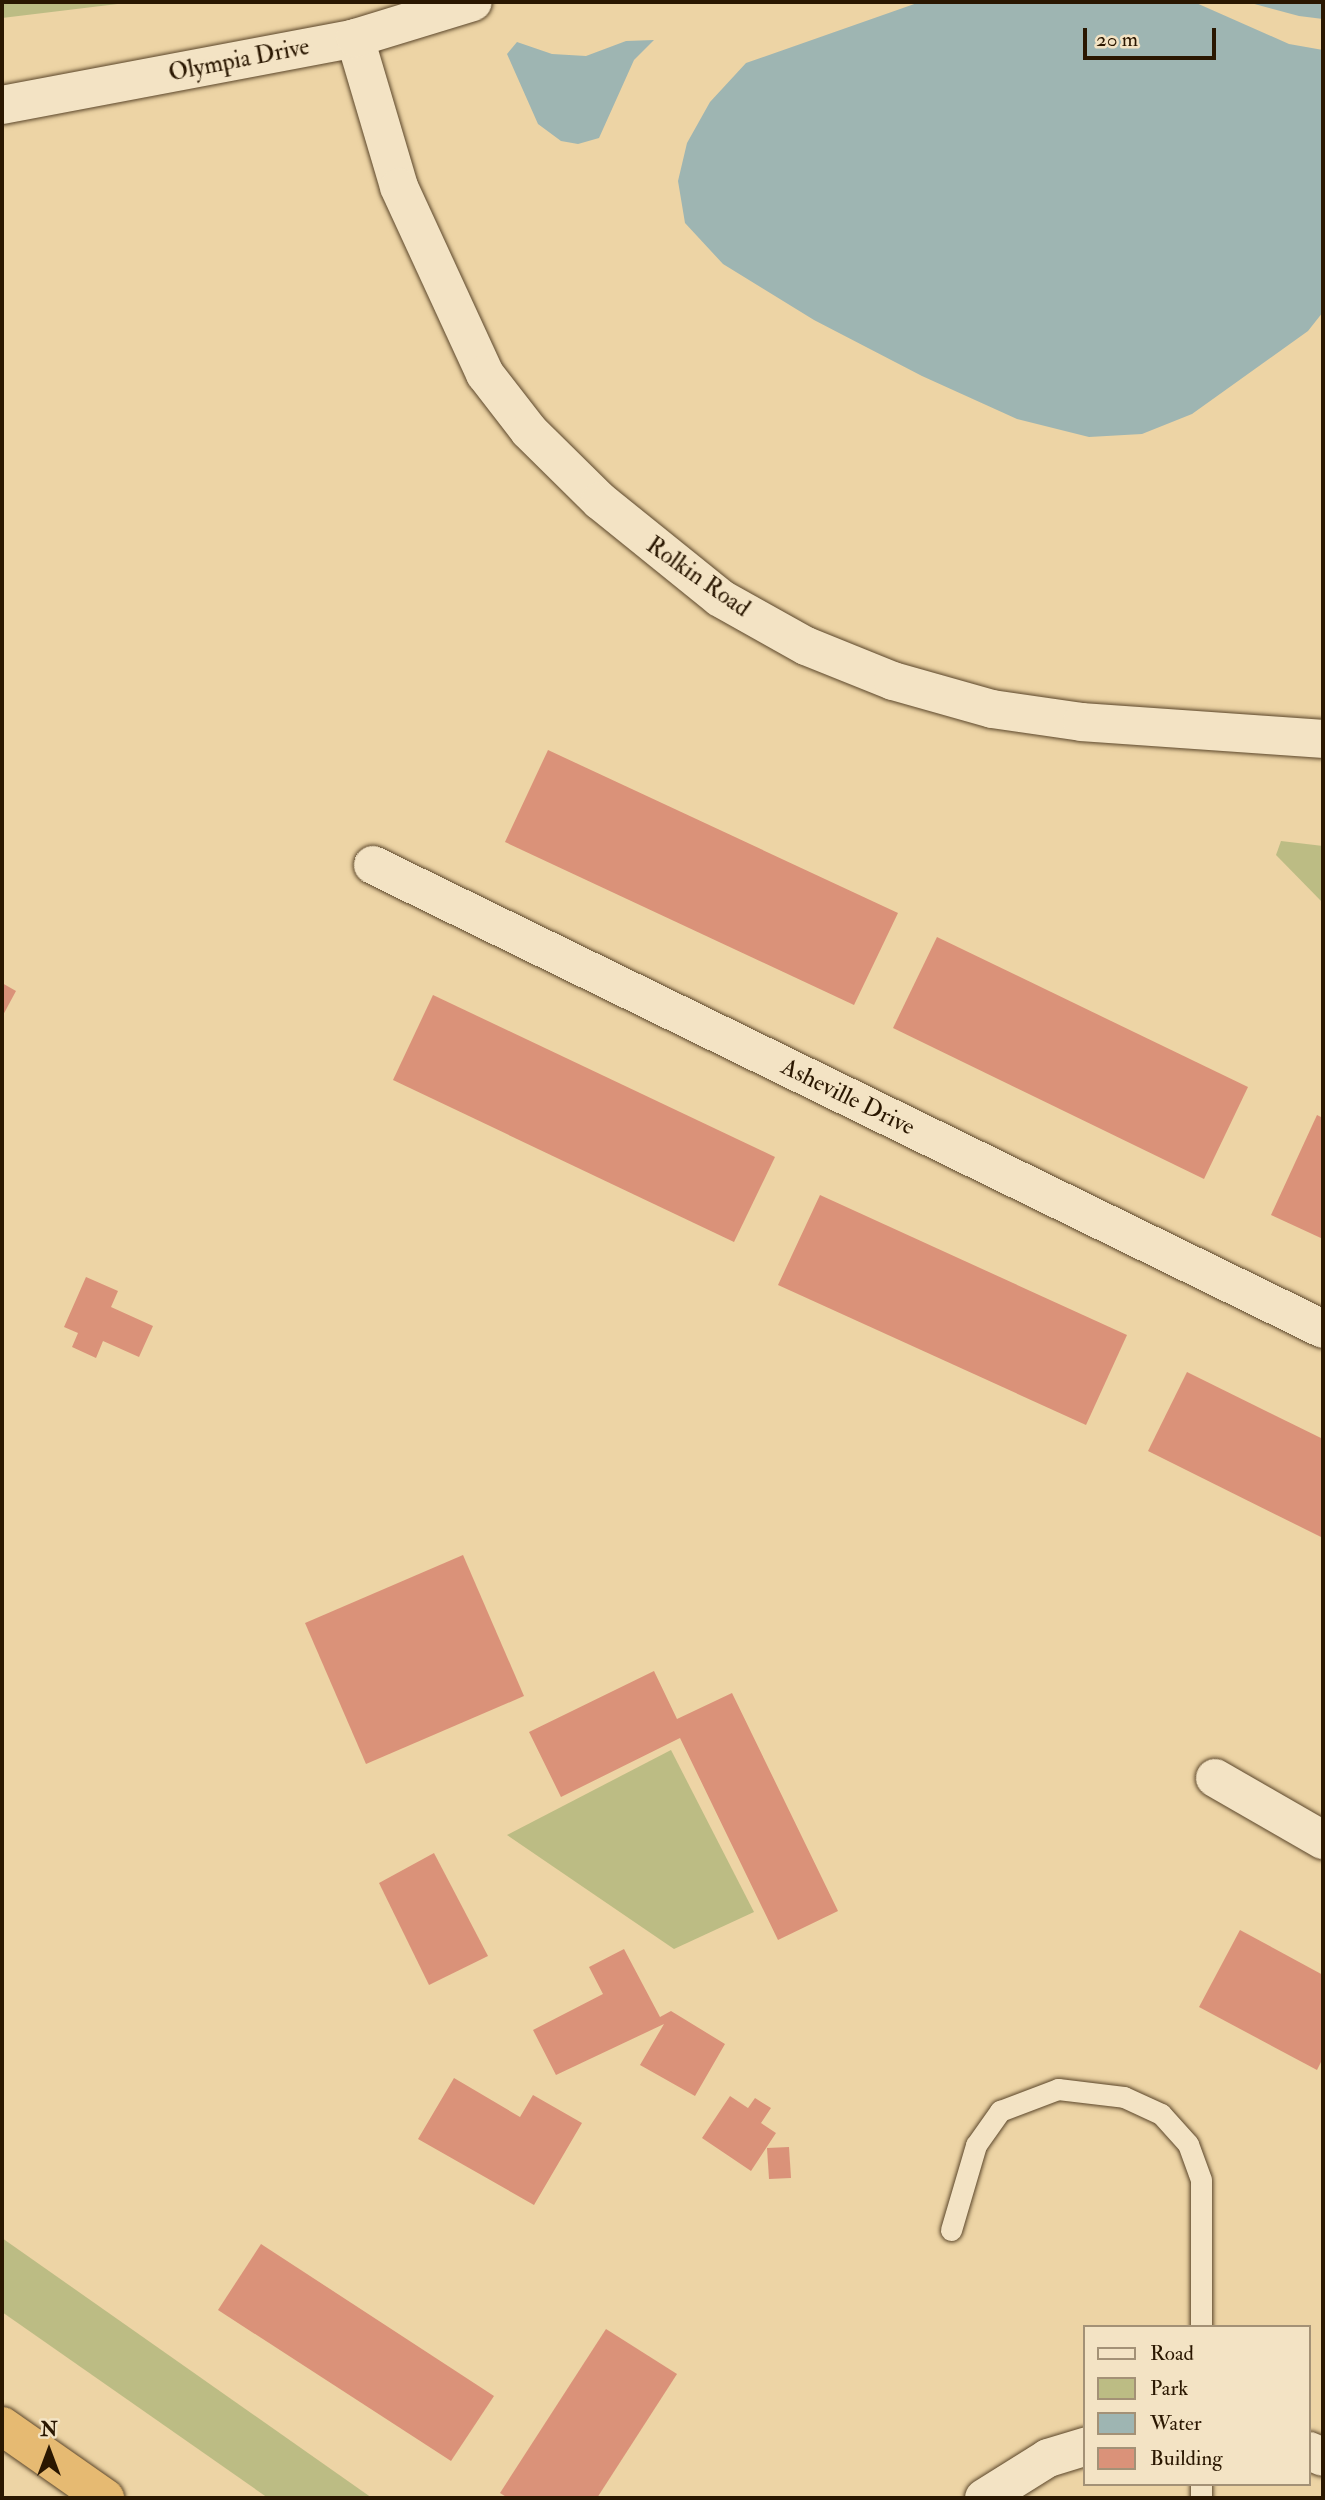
<!DOCTYPE html>
<style>
body{margin:0}
#map{position:relative;width:1325px;height:2500px;overflow:hidden;background:#edd4a5;font-family:"IM FELL Double Pica",serif}
div>[style]{position:absolute}
[style*='--x']{left:calc(var(--x)*1px);top:calc(var(--y)*1px);width:calc(var(--w)*1px);rotate:calc(var(--a)*1deg)}
.green>*{inset:0;background:#bcbc84}
.water>*{inset:0;background:#9eb5b2}
.building>*{inset:0;background:#da9279}
.roads{filter:drop-shadow(0 0 2px #5b462a) drop-shadow(0 0 2px #5b462a)}
.lane>*{height:21px;margin:-10.5px;padding:0 10.5px;transform-origin:10.5px;border-radius:10.5px;background:#f3e3c4}
.street>*{height:38px;margin:-19px;padding:0 19px;transform-origin:19px;border-radius:19px;background:#f3e3c4}
.highway>*{height:38px;margin:-19px;padding:0 19px;transform-origin:19px;border-radius:19px;background:#e6ba72}
span{translate:-50% -50%;white-space:nowrap;text-align:center;line-height:1.15;-webkit-text-stroke:6px #f3e3c4;paint-order:stroke}
.street-label{font-size:24px;color:#2a1701}
.frame{position:absolute;inset:0;border:4px solid #2a1701;pointer-events:none}
.legend{position:absolute;left:1083px;top:2325px;width:228px;height:161px;box-sizing:border-box;background:#f3e3c4;border:2px solid #a39176;margin:0;padding:9px 12px;list-style:none;font-size:21px;color:#2a1701}
.legend li{display:flex;align-items:center;gap:14px;height:35px}
.legend b{width:35px;border:2px solid #a39176}
.north{position:absolute;left:14px;top:2416px;width:70px;height:70px;-webkit-text-stroke:5px #f3e3c4;paint-order:stroke;rotate:0deg;font-size:19px;font-weight:700;line-height:28px;text-align:center;color:#2a1701}
.north::after{content:'';display:block;margin:auto;width:24px;height:32px;background:#2a1701;clip-path:polygon(50% 0,100% 100%,50% 72%,0 100%)}
.scale{position:absolute;left:1083px;top:28px;width:133px;height:32px;box-sizing:border-box;border:4px solid #2a1701;border-top:0;padding-left:9px;font-size:21px;line-height:24px;white-space:nowrap;color:#2a1701;-webkit-text-stroke:5px #f3e3c4;paint-order:stroke}
</style>
<div id="map">
<div class="green">
<i style="clip-path:polygon(2px 2px,134px 2px,2px 18px)"></i>
<i style="clip-path:polygon(1281px 841px,1323px 846px,1323px 903px,1276px 855px)"></i>
<i style="clip-path:polygon(671px 1750px,754px 1912px,674px 1949px,507px 1835px)"></i>
<i style="clip-path:polygon(2px 2238px,372px 2498px,268px 2498px,2px 2312px)"></i>
</div>
<div class="water">
<i style="clip-path:polygon(920px 2px,1194px 2px,1289px 44px,1323px 50px,1323px 312px,1308px 331px,1192px 414px,1142px 434px,1089px 437px,1017px 419px,922px 376px,814px 320px,723px 264px,685px 223px,678px 181px,687px 143px,710px 102px,746px 63px)"></i>
<i style="clip-path:polygon(1247px 2px,1323px 2px,1323px 19px,1299px 16px)"></i>
<i style="clip-path:polygon(654px 40px,634px 60px,599px 138px,578px 144px,561px 141px,538px 124px,507px 54px,517px 42px,552px 54px,586px 56px,626px 41px)"></i>
</div>
<div class="building">
<i style="clip-path:polygon(548px 750px,898px 913px,854px 1005px,505px 842px)"></i>
<i style="clip-path:polygon(937px 937px,1248px 1087px,1204px 1179px,893px 1028px)"></i>
<i style="clip-path:polygon(2px 983px,16px 991px,2px 1017px)"></i>
<i style="clip-path:polygon(433px 995px,775px 1157px,734px 1242px,393px 1080px)"></i>
<i style="clip-path:polygon(1317px 1115px,1323px 1118px,1323px 1239px,1271px 1215px)"></i>
<i style="clip-path:polygon(820px 1195px,1127px 1335px,1086px 1425px,778px 1285px)"></i>
<i style="clip-path:polygon(86px 1277px,118px 1291px,111px 1307px,153px 1326px,139px 1357px,103px 1341px,96px 1358px,72px 1347px,78px 1333px,64px 1327px)"></i>
<i style="clip-path:polygon(1187px 1372px,1323px 1439px,1323px 1538px,1148px 1451px)"></i>
<i style="clip-path:polygon(463px 1555px,524px 1696px,366px 1764px,305px 1623px)"></i>
<i style="clip-path:polygon(654px 1671px,677px 1719px,732px 1693px,838px 1911px,778px 1940px,680px 1738px,561px 1797px,529px 1732px)"></i>
<i style="clip-path:polygon(434px 1853px,488px 1956px,429px 1985px,379px 1883px)"></i>
<i style="clip-path:polygon(1240px 1930px,1323px 1975px,1323px 2058px,1317px 2070px,1199px 2007px)"></i>
<i style="clip-path:polygon(624px 1949px,660px 2017px,671px 2011px,725px 2044px,695px 2096px,640px 2065px,664px 2024px,556px 2075px,533px 2030px,603px 1994px,589px 1967px)"></i>
<i style="clip-path:polygon(454px 2078px,520px 2117px,533px 2095px,582px 2123px,534px 2205px,418px 2139px)"></i>
<i style="clip-path:polygon(730px 2096px,748px 2108px,755px 2098px,771px 2108px,761px 2123px,776px 2133px,751px 2171px,702px 2138px)"></i>
<i style="clip-path:polygon(789px 2147px,791px 2178px,769px 2179px,767px 2148px)"></i>
<i style="clip-path:polygon(261px 2244px,494px 2396px,451px 2461px,218px 2310px)"></i>
<i style="clip-path:polygon(606px 2329px,677px 2374px,597px 2498px,508px 2498px,500px 2493px)"></i>
</div>
<div class="roads">
<div class="lane">
<i style="--x:951;--y:2230;--w:89;--a:-73.6"></i>
<i style="--x:976;--y:2145;--w:42;--a:-54.8"></i>
<i style="--x:1000;--y:2111;--w:62;--a:-20.8"></i>
<i style="--x:1058;--y:2089;--w:66;--a:6.9"></i>
<i style="--x:1124;--y:2097;--w:41;--a:24.7"></i>
<i style="--x:1161;--y:2114;--w:40;--a:48"></i>
<i style="--x:1188;--y:2144;--w:38;--a:70"></i>
<i style="--x:1201;--y:2180;--w:147;--a:90"></i>
<i style="--x:1201;--y:2484;--w:14;--a:90"></i>
</div>
<div class="street">
<i style="--x:355;--y:38;--w:155;--a:73.5"></i>
<i style="--x:399;--y:187;--w:206;--a:65.3"></i>
<i style="--x:485;--y:374;--w:72;--a:52.3"></i>
<i style="--x:529;--y:431;--w:100;--a:44.6"></i>
<i style="--x:600;--y:501;--w:154;--a:38.9"></i>
<i style="--x:720;--y:598;--w:98;--a:29.2"></i>
<i style="--x:806;--y:646;--w:94;--a:21.9"></i>
<i style="--x:893;--y:681;--w:103;--a:15.8"></i>
<i style="--x:992;--y:709;--w:91;--a:8.2"></i>
<i style="--x:1082;--y:722;--w:242;--a:4"></i>
<i style="--x:2;--y:105;--w:359;--a:-10.7"></i>
<i style="--x:355;--y:38;--w:123;--a:-17"></i>
<i style="--x:373;--y:865;--w:1057;--a:26.03"></i>
<i style="--x:1215;--y:1778;--w:125;--a:29.9"></i>
<i style="--x:1309;--y:2451;--w:15;--a:23"></i>
<i style="--x:984;--y:2498;--w:75;--a:-32"></i>
<i style="--x:1048;--y:2458;--w:39;--a:-17"></i>
</div>
<div class="highway">
<i style="--x:2;--y:2426;--w:126;--a:35"></i>
</div>
</div>
<div class="street-label">
<span style="left:239px;top:60px;rotate:-11deg">Olympia Drive</span>
<span style="left:698px;top:577px;rotate:35deg">Rolkin Road</span>
<span style="left:848px;top:1097px;rotate:26deg">Asheville Drive</span>
</div>
<div class="frame"></div>
<ul class="legend">
<li><b style="height:9px;background:#f3e3c4"></b>Road</li>
<li><b style="height:19px;background:#bcbc84"></b>Park</li>
<li><b style="height:19px;background:#9eb5b2"></b>Water</li>
<li><b style="height:19px;background:#da9279"></b>Building</li>
</ul>
<div class="north">N</div>
<div class="scale">20 m</div>
</div>
